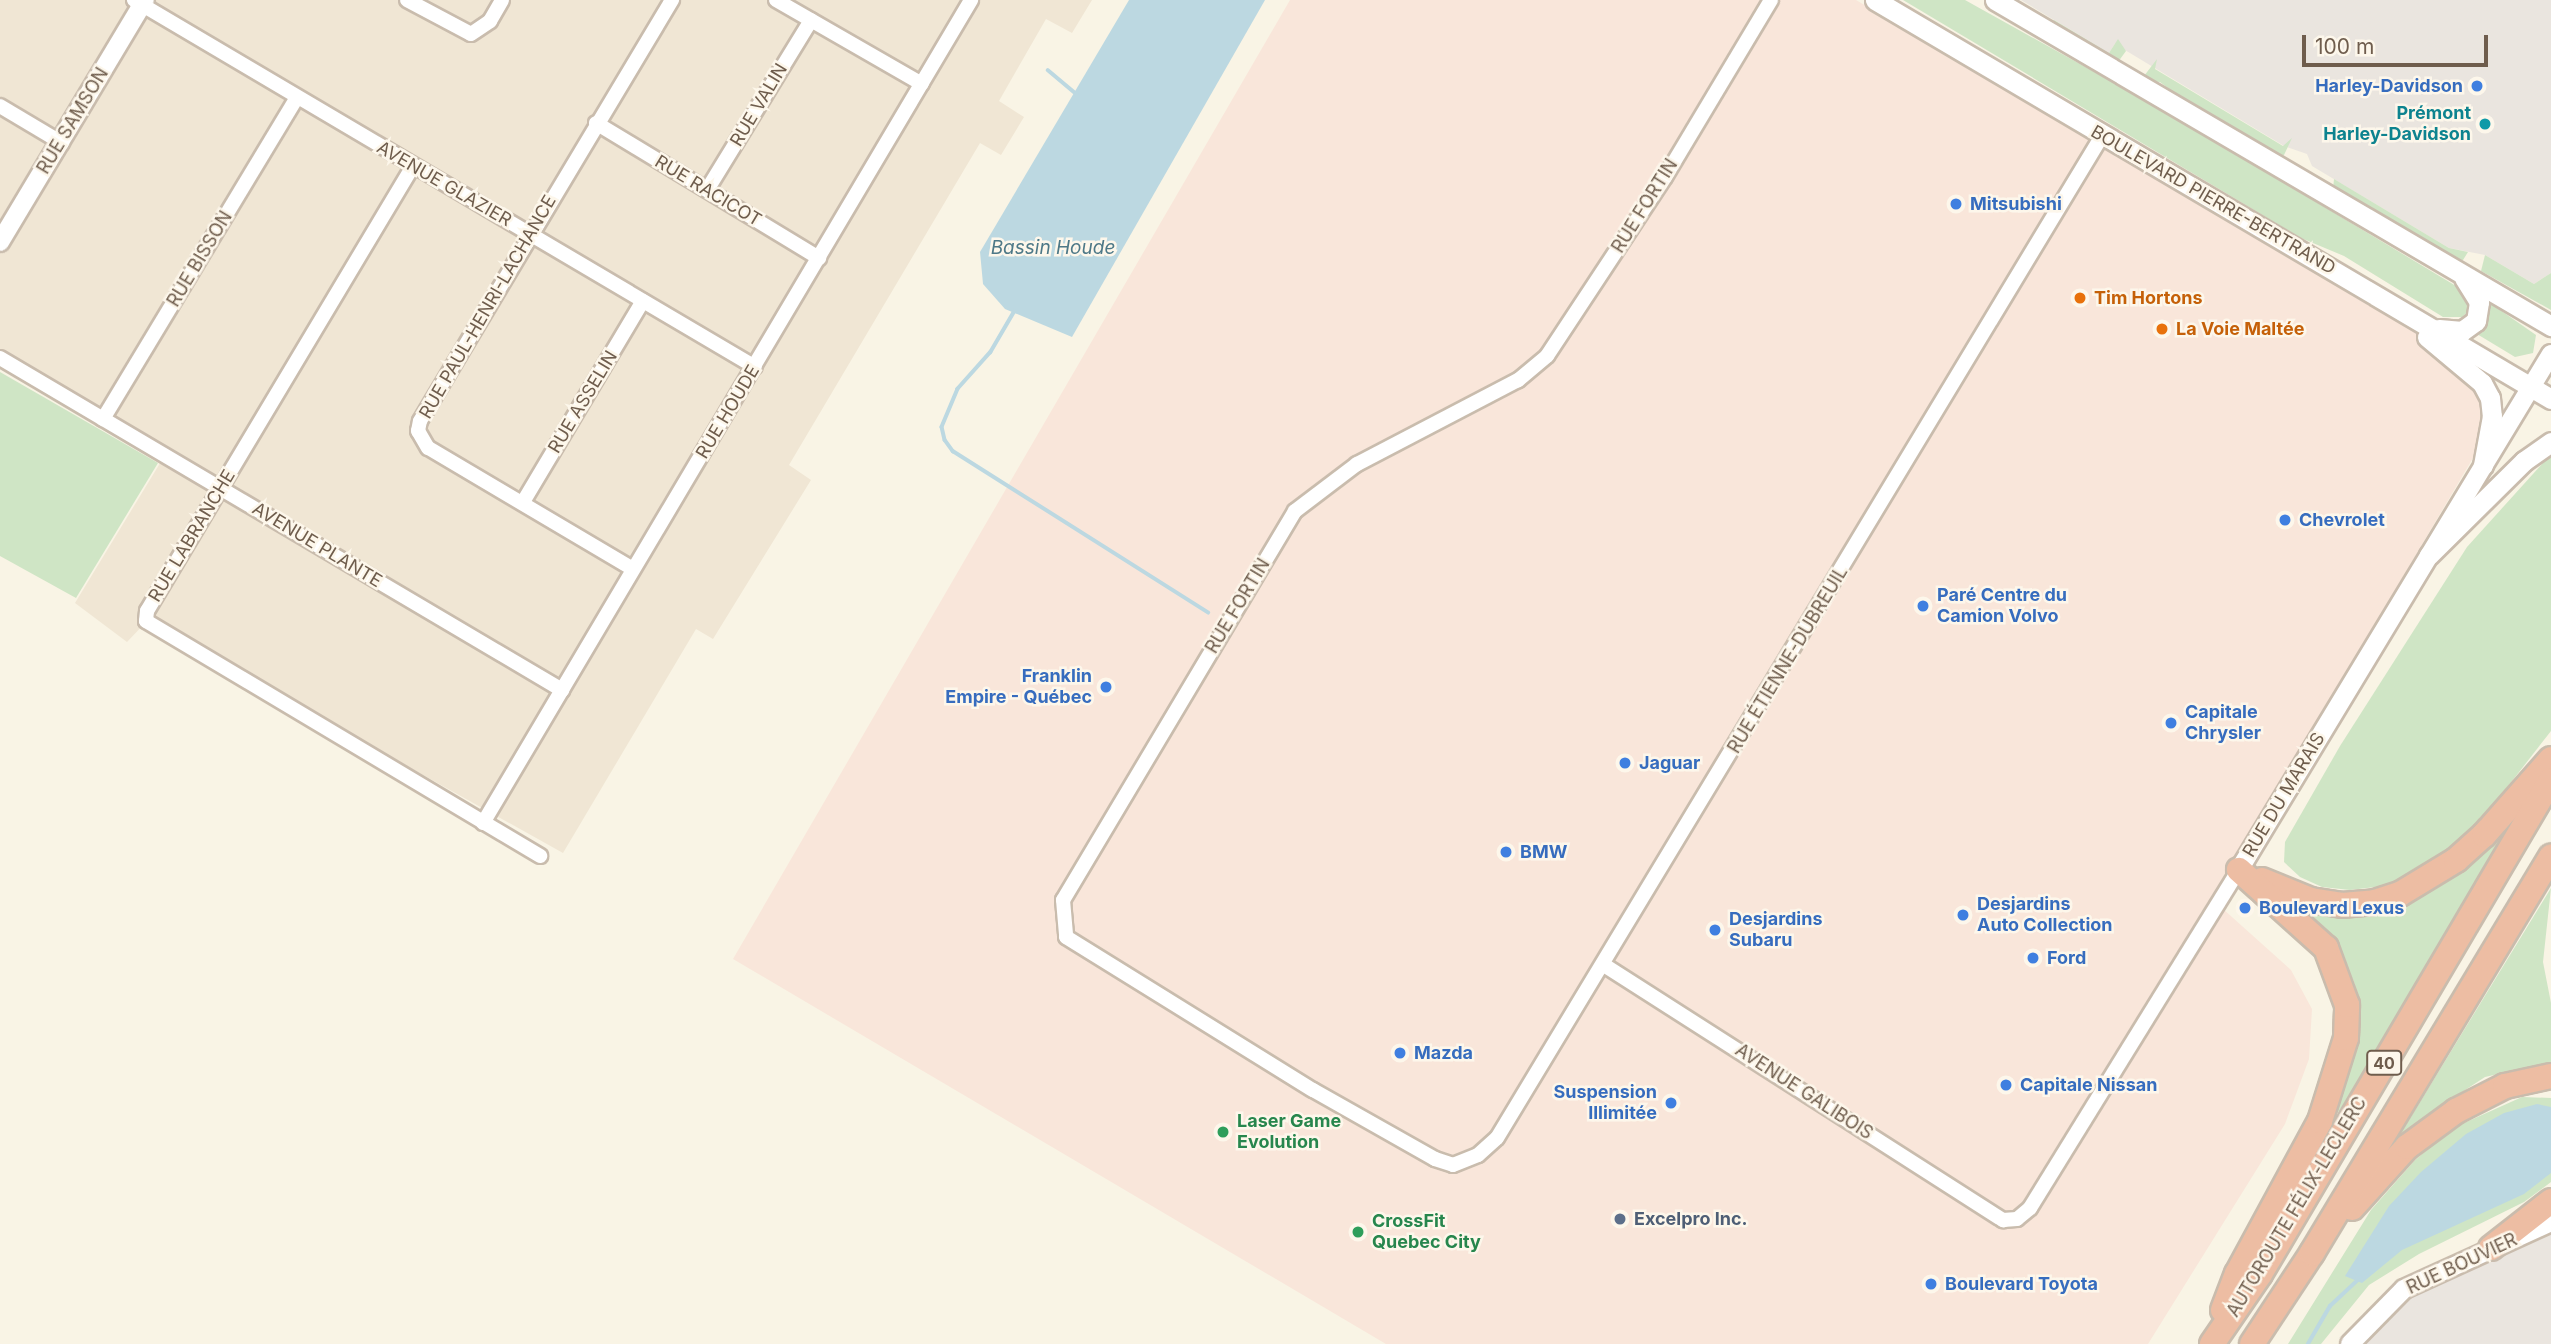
<!DOCTYPE html>
<html>
<head>
<meta charset="utf-8">
<style>
  body { margin:0 }
  #map { position:relative; width:2551px; height:1344px; overflow:hidden; background:#f9f4e5; font-family:Inter,sans-serif }
  div>[style] { position:absolute }
  [style*='--x'] { left:calc(var(--x)*1px); top:calc(var(--y)*1px); width:calc(var(--w)*1px); rotate:calc(var(--a)*1deg) }
  .residential>* { inset:0; background:#f0e6d4 }
  .commercial>* { inset:0; background:#f9e6da }
  .industrial>* { inset:0; background:#eae5df }
  .green>* { inset:0; background:#cfe5c5 }
  .water>* { inset:0; background:#bcd8e1 }
  .stream>* { height:3.5px; margin:-1.75px; padding:0 1.75px; transform-origin:1.75px; border-radius:1.75px; background:#bcd8e1 }
  .roads { filter:drop-shadow(2px 0 #c9bcad) drop-shadow(-2px 0 #c9bcad) drop-shadow(0 2px #c9bcad) drop-shadow(0 -2px #c9bcad) }
  .minor>* { height:14px; margin:-7px; padding:0 7px; transform-origin:7px; border-radius:7px; background:#fff }
  .tertiary>* { height:18px; margin:-9px; padding:0 9px; transform-origin:9px; border-radius:9px; background:#fff }
  .secondary>* { height:19px; margin:-9.5px; padding:0 9.5px; transform-origin:9.5px; border-radius:9.5px; background:#fff }
  .motorway>* { height:24px; margin:-12px; padding:0 12px; transform-origin:12px; border-radius:12px; background:#edbda3 }
  .dots>* { width:19px; height:19px; translate:-50% -50%; box-sizing:border-box; border:4px solid #fdf7eb; border-radius:50% }
  span { translate:-50% -50%; white-space:nowrap; text-align:center; line-height:1.15; -webkit-text-stroke:5px #fdf7eb; paint-order:stroke }
  .shield-label span { padding:2px 5px; background:#fdf7eb; border:2px solid; border-radius:5px; -webkit-text-stroke-width:0 }
  .shield-label { font-size:16px; color:#6f5d4d; font-weight:700 }
  .shop-label { font-size:18px; color:#366cbe; font-weight:700 }
  .right { translate:-100% -50%; text-align:right }
  .left { translate:0 -50%; text-align:left }
  .street-label { font-size:18px; color:#6f5d4d }
  .culture-label { font-size:18px; color:#0d838f; font-weight:700 }
  .food-label { font-size:18px; color:#c56008; font-weight:700 }
  .leisure-label { font-size:18px; color:#27864d; font-weight:700 }
  .service-label { font-size:18px; color:#4e5e75; font-weight:700 }
  .water-label { font-size:19px; color:#4d7887; font-style:italic }
  .scale { position:absolute; left:2302px; top:35px; width:186px; height:32px; box-sizing:border-box; border:4px solid #6f5d4d; border-top:0; padding-left:9px; font-size:21px; line-height:24px; white-space:nowrap; color:#6f5d4d; -webkit-text-stroke:5px #fdf7eb; paint-order:stroke }
</style>
</head>
<body>
<div id="map">
  <div class="residential">
    <i style="clip-path:polygon(0 0,1092px 0,1072px 33px,1046px 19px,999px 101px,1024px 117px,1001px 155px,980px 143px,789px 465px,811px 480px,713px 639px,696px 629px,563px 853px,147px 621px,127px 642px,75px 603px,165px 455px,0 358px)"></i>
  </div>
  <div class="commercial">
    <i style="clip-path:polygon(1290px 0,1856px 0,2470px 364px,2490px 429px,2213px 900px,2291px 970px,2312px 1009px,2309px 1059px,2285px 1124px,2148px 1344px,1386px 1344px,733px 959px)"></i>
  </div>
  <div class="industrial">
    <i style="clip-path:polygon(2021px 0,2551px 0,2551px 273px,2534px 284px,2485px 255px,2449px 248px,2312px 166px,2307px 154px,2284px 146px,2115px 44px,2109px 53px)"></i>
    <i style="clip-path:polygon(2551px 1222px,2551px 1344px,2350px 1344px,2383px 1306px)"></i>
  </div>
  <div class="green">
    <i style="clip-path:polygon(1903px 0,1965px 0,2168px 113px,2461px 289px,2471px 301px,2470px 310px,2462px 317px,2443px 317px,2344px 256px,2301px 238px)"></i>
    <i style="clip-path:polygon(2054px 20px,2109px 53px,2118px 39px,2126px 51px,2118px 62px,2051px 24px)"></i>
    <i style="clip-path:polygon(2157px 59px,2155px 69px,2283px 146px,2292px 138px,2284px 155px,2278px 158px,2198px 111px,2160px 82px,2146px 81px,2144px 76px)"></i>
    <i style="clip-path:polygon(2334px 179px,2449px 248px,2468px 252px,2463px 260px,2455px 263px,2333px 189px)"></i>
    <i style="clip-path:polygon(2485px 255px,2534px 284px,2551px 273px,2551px 310px,2481px 271px)"></i>
    <i style="clip-path:polygon(2490px 303px,2536px 335px,2533px 353px,2515px 357px,2472px 331px,2488px 315px)"></i>
    <i style="clip-path:polygon(0 372px,158px 463px,76px 598px,0 556px)"></i>
    <i style="clip-path:polygon(2551px 454px,2551px 731px,2477px 826px,2436px 863px,2392px 885px,2350px 890px,2322px 887px,2300px 877px,2284px 862px,2285px 842px,2340px 746px,2467px 547px)"></i>
    <i style="clip-path:polygon(2510px 816px,2515px 821px,2339px 1112px,2334px 1109px,2357px 1000px,2354px 982px,2334px 940px,2296px 910px,2300px 905px,2372px 911px)"></i>
    <i style="clip-path:polygon(2551px 888px,2543px 962px,2551px 1003px,2551px 1062px,2485px 1077px,2433px 1111px,2390px 1151px)"></i>
    <i style="clip-path:polygon(2522px 1097px,2551px 1098px,2551px 1182px,2524px 1202px,2419px 1254px,2369px 1285px,2321px 1344px,2288px 1344px,2371px 1210px,2415px 1160px,2453px 1128px)"></i>
  </div>
  <div class="water">
    <i style="clip-path:polygon(1129px 0,1265px 0,1072px 337px,1005px 309px,983px 284px,980px 252px)"></i>
    <i style="clip-path:polygon(2537px 1104px,2551px 1107px,2551px 1173px,2524px 1194px,2402px 1250px,2362px 1283px,2345px 1276px,2389px 1206px,2421px 1172px,2466px 1134px,2504px 1113px)"></i>
  </div>
  <div class="stream">
    <i style="--x:1048;--y:70;--w:38;--a:40"></i>
    <i style="--x:1015;--y:311;--w:48;--a:120.3"></i>
    <i style="--x:991;--y:352;--w:50;--a:131.7"></i>
    <i style="--x:958;--y:389;--w:41;--a:112.8"></i>
    <i style="--x:942;--y:427;--w:13;--a:77"></i>
    <i style="--x:945;--y:440;--w:14;--a:54"></i>
    <i style="--x:953;--y:451;--w:302;--a:32.3"></i>
    <i style="--x:2308;--y:1344;--w:44;--a:-59.9"></i>
    <i style="--x:2330;--y:1306;--w:41;--a:-43"></i>
  </div>
  <div class="roads">
    <div class="minor">
      <i style="--x:134;--y:0;--w:721;--a:30.58"></i>
      <i style="--x:407;--y:0;--w:72;--a:28"></i>
      <i style="--x:471;--y:34;--w:23;--a:-34"></i>
      <i style="--x:490;--y:21;--w:24;--a:-60"></i>
      <i style="--x:776;--y:0;--w:168;--a:29.9"></i>
      <i style="--x:1771;--y:0;--w:206;--a:120.9"></i>
      <i style="--x:1665;--y:177;--w:214;--a:123.4"></i>
      <i style="--x:1547;--y:356;--w:38;--a:140"></i>
      <i style="--x:1518;--y:380;--w:182;--a:152.4"></i>
      <i style="--x:1357;--y:464;--w:78;--a:142.8"></i>
      <i style="--x:1295;--y:511;--w:453;--a:120.8"></i>
      <i style="--x:1063;--y:900;--w:37;--a:85"></i>
      <i style="--x:1066;--y:937;--w:291;--a:31.8"></i>
      <i style="--x:1313;--y:1090;--w:140;--a:29.5"></i>
      <i style="--x:1435;--y:1159;--w:19;--a:18"></i>
      <i style="--x:1453;--y:1165;--w:27;--a:-22"></i>
      <i style="--x:1478;--y:1155;--w:25;--a:-42"></i>
      <i style="--x:1497;--y:1138;--w:1170;--a:-58.88"></i>
      <i style="--x:0;--y:106;--w:72;--a:30.8"></i>
      <i style="--x:596;--y:123;--w:261;--a:31.2"></i>
      <i style="--x:413;--y:166;--w:518;--a:120.87"></i>
      <i style="--x:147;--y:611;--w:10;--a:96"></i>
      <i style="--x:146;--y:621;--w:459;--a:30.8"></i>
      <i style="--x:707;--y:190;--w:199;--a:-58.5"></i>
      <i style="--x:0;--y:358;--w:653;--a:30.57"></i>
      <i style="--x:103;--y:419;--w:375;--a:-58.9"></i>
      <i style="--x:523;--y:502;--w:234;--a:-59.2"></i>
      <i style="--x:633;--y:569;--w:238;--a:-149.4"></i>
      <i style="--x:428;--y:448;--w:20;--a:-120"></i>
      <i style="--x:418;--y:431;--w:10;--a:-79"></i>
      <i style="--x:420;--y:421;--w:491;--a:-59.1"></i>
      <i style="--x:483;--y:823;--w:957;--a:-59.33"></i>
      <i style="--x:1604;--y:965;--w:474;--a:32.6"></i>
      <i style="--x:2003;--y:1220;--w:14;--a:-4"></i>
      <i style="--x:2017;--y:1219;--w:17;--a:-40"></i>
      <i style="--x:2030;--y:1208;--w:397;--a:-58.3"></i>
    </div>
    <div class="tertiary">
      <i style="--x:0;--y:242;--w:282;--a:-59.1"></i>
      <i style="--x:2239;--y:870;--w:603;--a:-58.84"></i>
      <i style="--x:2350;--y:1344;--w:77;--a:-45.5"></i>
      <i style="--x:2404;--y:1289;--w:162;--a:-24.5"></i>
    </div>
    <div class="secondary">
      <i style="--x:1875;--y:0;--w:785;--a:30.55"></i>
      <i style="--x:1995;--y:0;--w:645;--a:30.38"></i>
      <i style="--x:2439;--y:329;--w:23;--a:5"></i>
      <i style="--x:2462;--y:331;--w:17;--a:-36"></i>
      <i style="--x:2476;--y:321;--w:19;--a:-81"></i>
      <i style="--x:2479;--y:302;--w:28;--a:-122"></i>
      <i style="--x:2427;--y:337;--w:72;--a:39.9"></i>
      <i style="--x:2482;--y:383;--w:17;--a:62"></i>
      <i style="--x:2490;--y:398;--w:18;--a:84"></i>
      <i style="--x:2492;--y:416;--w:50;--a:100.4"></i>
      <i style="--x:2429;--y:555;--w:134;--a:-44.7"></i>
      <i style="--x:2524;--y:461;--w:33;--a:-35"></i>
    </div>
    <div class="motorway">
      <i style="--x:2262;--y:880;--w:53;--a:22.2"></i>
      <i style="--x:2311;--y:900;--w:31;--a:9"></i>
      <i style="--x:2342;--y:905;--w:33;--a:-5"></i>
      <i style="--x:2375;--y:902;--w:26;--a:-18"></i>
      <i style="--x:2400;--y:894;--w:66;--a:-31.3"></i>
      <i style="--x:2456;--y:860;--w:38;--a:-42"></i>
      <i style="--x:2484;--y:835;--w:101;--a:-48.6"></i>
      <i style="--x:2352;--y:1208;--w:82;--a:-48"></i>
      <i style="--x:2407;--y:1147;--w:61;--a:-36.3"></i>
      <i style="--x:2456;--y:1111;--w:55;--a:-27"></i>
      <i style="--x:2505;--y:1086;--w:47;--a:-12.3"></i>
      <i style="--x:2491;--y:1248;--w:76;--a:-38.1"></i>
      <i style="--x:2223;--y:1310;--w:39;--a:-69"></i>
      <i style="--x:2237;--y:1274;--w:174;--a:-61.5"></i>
      <i style="--x:2320;--y:1121;--w:87;--a:-72.6"></i>
      <i style="--x:2346;--y:1038;--w:33;--a:-88"></i>
      <i style="--x:2347;--y:1005;--w:61;--a:-110.2"></i>
      <i style="--x:2326;--y:948;--w:117;--a:-138.1"></i>
      <i style="--x:2212;--y:1344;--w:85;--a:-55.6"></i>
      <i style="--x:2260;--y:1274;--w:573;--a:-59.5"></i>
      <i style="--x:2252;--y:1344;--w:109;--a:-56.6"></i>
      <i style="--x:2312;--y:1253;--w:463;--a:-58.9"></i>
    </div>
  </div>
  <div class="dots">
    <i style="left:2477px;top:86px;background:#3f7fe0"></i>
    <i style="left:2485px;top:124px;background:#0f9aa8"></i>
    <i style="left:1956px;top:204px;background:#3f7fe0"></i>
    <i style="left:2080px;top:298px;background:#e8710a"></i>
    <i style="left:2162px;top:329px;background:#e8710a"></i>
    <i style="left:2285px;top:520px;background:#3f7fe0"></i>
    <i style="left:1923px;top:606px;background:#3f7fe0"></i>
    <i style="left:1106px;top:687px;background:#3f7fe0"></i>
    <i style="left:2171px;top:723px;background:#3f7fe0"></i>
    <i style="left:1625px;top:763px;background:#3f7fe0"></i>
    <i style="left:1506px;top:852px;background:#3f7fe0"></i>
    <i style="left:2245px;top:908px;background:#3f7fe0"></i>
    <i style="left:1963px;top:915px;background:#3f7fe0"></i>
    <i style="left:1715px;top:930px;background:#3f7fe0"></i>
    <i style="left:2033px;top:958px;background:#3f7fe0"></i>
    <i style="left:1400px;top:1053px;background:#3f7fe0"></i>
    <i style="left:2006px;top:1085px;background:#3f7fe0"></i>
    <i style="left:1671px;top:1103px;background:#3f7fe0"></i>
    <i style="left:1223px;top:1132px;background:#2e9e5b"></i>
    <i style="left:1620px;top:1219px;background:#5c6f8a"></i>
    <i style="left:1358px;top:1232px;background:#2e9e5b"></i>
    <i style="left:1931px;top:1284px;background:#3f7fe0"></i>
  </div>
  <div class="shield-label">
    <span style="left:2384px;top:1063px">40</span>
  </div>
  <div class="shop-label">
    <span class="right" style="left:2463px;top:86px">Harley-Davidson</span>
    <span class="left" style="left:1970px;top:204px">Mitsubishi</span>
    <span class="left" style="left:2299px;top:520px">Chevrolet</span>
    <span class="left" style="left:1937px;top:606px">Paré Centre du<br>Camion Volvo</span>
    <span class="right" style="left:1092px;top:687px">Franklin<br>Empire - Québec</span>
    <span class="left" style="left:2185px;top:723px">Capitale<br>Chrysler</span>
    <span class="left" style="left:1639px;top:763px">Jaguar</span>
    <span class="left" style="left:1520px;top:852px">BMW</span>
    <span class="left" style="left:1977px;top:915px">Desjardins<br>Auto Collection</span>
    <span class="left" style="left:2259px;top:908px">Boulevard Lexus</span>
    <span class="left" style="left:1729px;top:930px">Desjardins<br>Subaru</span>
    <span class="left" style="left:2047px;top:958px">Ford</span>
    <span class="left" style="left:1414px;top:1053px">Mazda</span>
    <span class="left" style="left:2020px;top:1085px">Capitale Nissan</span>
    <span class="right" style="left:1657px;top:1103px">Suspension<br>Illimitée</span>
    <span class="left" style="left:1945px;top:1284px">Boulevard Toyota</span>
  </div>
  <div class="street-label">
    <span style="left:759px;top:105px;rotate:-59deg">RUE VALIN</span>
    <span style="left:73px;top:121px;rotate:-59deg">RUE SAMSON</span>
    <span style="left:444px;top:184px;rotate:30deg">AVENUE GLAZIER</span>
    <span style="left:708px;top:191px;rotate:31deg">RUE RACICOT</span>
    <span style="left:2213px;top:200px;rotate:30deg">BOULEVARD PIERRE-BERTRAND</span>
    <span style="left:1645px;top:206px;rotate:-58deg">RUE FORTIN</span>
    <span style="left:200px;top:259px;rotate:-59deg">RUE BISSON</span>
    <span style="left:488px;top:307px;rotate:-60deg">RUE PAUL-HENRI-LACHANCE</span>
    <span style="left:583px;top:402px;rotate:-59deg">RUE ASSELIN</span>
    <span style="left:728px;top:412px;rotate:-59deg">RUE HOUDE</span>
    <span style="left:192px;top:536px;rotate:-59deg">RUE LABRANCHE</span>
    <span style="left:317px;top:545px;rotate:31deg">AVENUE PLANTE</span>
    <span style="left:1238px;top:606px;rotate:-59deg">RUE FORTIN</span>
    <span style="left:1788px;top:660px;rotate:-59deg">RUE ÉTIENNE-DUBREUIL</span>
    <span style="left:2284px;top:795px;rotate:-59deg">RUE DU MARAIS</span>
    <span style="left:1804px;top:1092px;rotate:33deg">AVENUE GALIBOIS</span>
    <span style="left:2297px;top:1207px;rotate:-59deg">AUTOROUTE FÉLIX-LECLERC</span>
    <span style="left:2462px;top:1264px;rotate:-25deg">RUE BOUVIER</span>
  </div>
  <div class="culture-label">
    <span class="right" style="left:2471px;top:124px">Prémont<br>Harley-Davidson</span>
  </div>
  <div class="food-label">
    <span class="left" style="left:2094px;top:298px">Tim Hortons</span>
    <span class="left" style="left:2176px;top:329px">La Voie Maltée</span>
  </div>
  <div class="leisure-label">
    <span class="left" style="left:1237px;top:1132px">Laser Game<br>Evolution</span>
    <span class="left" style="left:1372px;top:1232px">CrossFit<br>Quebec City</span>
  </div>
  <div class="service-label">
    <span class="left" style="left:1634px;top:1219px">Excelpro Inc.</span>
  </div>
  <div class="water-label">
    <span style="left:1053px;top:248px">Bassin Houde</span>
  </div>
  <div class="scale">100 m</div>
</div>
</body>
</html>
